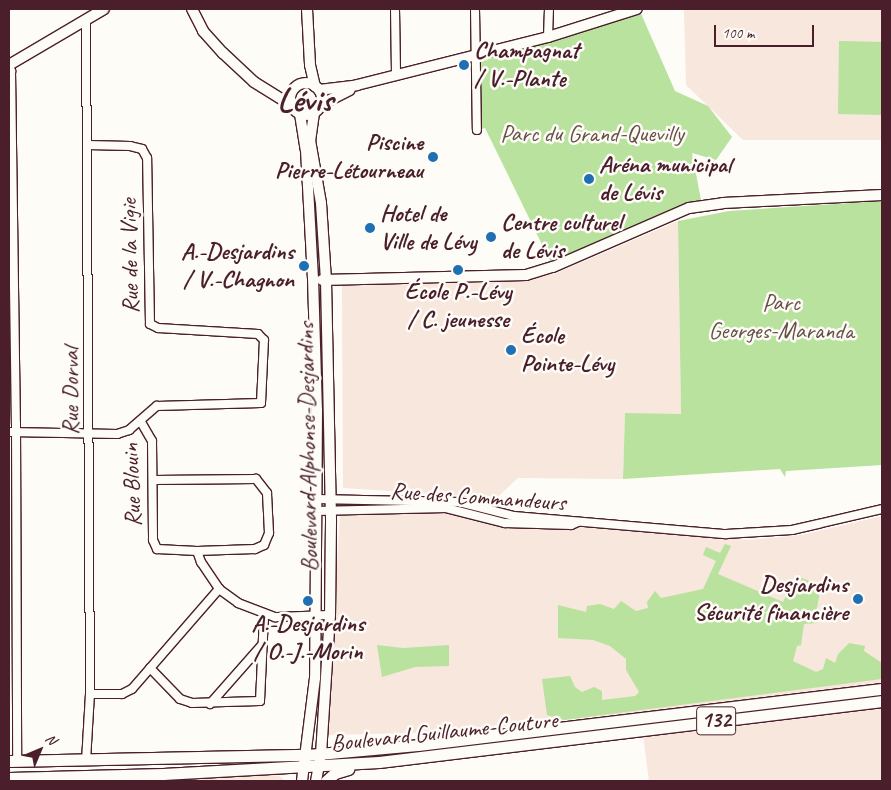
<!DOCTYPE html>
<html>
<head>
<meta charset="utf-8">
<style>
  body { margin:0 }
  #map { position:relative; width:891px; height:790px; overflow:hidden; background:#fdfcf7; font-family:Caveat,sans-serif }
  div>[style] { position:absolute }
  [style*='--x'] { left:calc(var(--x)*1px); top:calc(var(--y)*1px); width:calc(var(--w)*1px); rotate:calc(var(--a)*1deg) }
  .built>* { inset:0; background:#f7e7dc }
  .green>* { inset:0; background:#b9e29e }
  .roads { filter:drop-shadow(1px 0 #4a1f2b) drop-shadow(-1px 0 #4a1f2b) drop-shadow(0 1px #4a1f2b) drop-shadow(0 -1px #4a1f2b) }
  .street>* { height:8px; margin:-4px; padding:0 4px; transform-origin:4px; border-radius:4px; background:#fdfcf7 }
  .secondary>* { height:10px; margin:-5px; padding:0 5px; transform-origin:5px; border-radius:5px; background:#fdfcf7 }
  .secondary>.ring { margin:-5px; padding:0; box-sizing:content-box; background:none; border:10px solid #fdfcf7; border-radius:50% }
  .primary>* { height:11px; margin:-5.5px; padding:0 5.5px; transform-origin:5.5px; border-radius:5.5px; background:#fdfcf7 }
  .dots>* { width:14px; height:14px; translate:-50% -50%; box-sizing:border-box; border:2px solid #fdfcf7; border-radius:50% }
  span { translate:-50% -50%; white-space:nowrap; text-align:center; line-height:1.15; -webkit-text-stroke:5px #fdfcf7; paint-order:stroke }
  .shield-label span { padding:1px 4px; background:#fdfcf7; border:1px solid; border-radius:4px; -webkit-text-stroke-width:0 }
  .shield-label { font-size:22px; color:#4a1f2b; font-weight:700 }
  .poi-label { font-size:24px; color:#4a1f2b; font-weight:700 }
  .left { translate:0 -50%; text-align:left }
  .right { translate:-100% -50%; text-align:right }
  .park-label { font-size:24px; color:#665048 }
  .street-label { font-size:24px; color:#4a1f2b }
  .town-label { font-size:34px; color:#4a1f2b; font-weight:700 }
  .frame { position:absolute; inset:0; border:10px solid #4a1f2b; pointer-events:none }
  .north { position:absolute; left:15px; top:725px; width:50px; height:50px; -webkit-text-stroke:4px #fdfcf7; paint-order:stroke; rotate:45deg; font-size:14px; font-weight:700; line-height:20px; text-align:center; color:#4a1f2b }
  .north::after { content:''; display:block; margin:auto; width:18px; height:22px; background:#4a1f2b; clip-path:polygon(50% 0,100% 100%,50% 72%,0 100%) }
  .scale { position:absolute; left:714px; top:25px; width:100px; height:22px; box-sizing:border-box; border:2px solid #4a1f2b; border-top:0; padding-left:6px; font-size:15px; line-height:18px; white-space:nowrap; color:#4a1f2b; -webkit-text-stroke:4px #fdfcf7; paint-order:stroke }
</style>
</head>
<body>
<div id="map">
  <div class="built">
    <i style="clip-path:polygon(684px 9px,882px 9px,882px 140px,743px 140px,686px 85px)"></i>
    <i style="clip-path:polygon(678px 221px,681px 415px,625px 413px,623px 479px,518px 478px,492px 502px,454px 495px,343px 488px,342px 286px,524px 281px,554px 274px)"></i>
    <i style="clip-path:polygon(445px 510px,507px 528px,577px 527px,748px 540px,802px 535px,882px 516px,882px 781px,649px 781px,640px 712px,454px 732px,327px 735px,340px 514px)"></i>
    <i style="clip-path:polygon(264px 772px,281px 777px,285px 781px,9px 781px)"></i>
  </div>
  <div class="green">
    <i style="clip-path:polygon(639px 9px,675px 91px,708px 106px,732px 137px,716px 160px,692px 153px,702px 205px,553px 267px,485px 128px,477px 130px,475px 54px)"></i>
    <i style="clip-path:polygon(839px 41px,882px 42px,882px 115px,838px 114px)"></i>
    <i style="clip-path:polygon(882px 201px,882px 465px,786px 471px,785px 477px,780px 469px,623px 479px,625px 413px,681px 414px,678px 221px,729px 211px)"></i>
    <i style="clip-path:polygon(725px 544px,731px 546px,718px 574px,783px 602px,796px 576px,821px 585px,815px 620px,817px 623px,804px 624px,801px 645px,797px 646px,793px 661px,816px 672px,823px 669px,826px 658px,835px 663px,838px 654px,849px 643px,865px 646px,864px 651px,882px 663px,882px 679px,564px 720px,547px 715px,542px 679px,570px 676px,575px 687px,582px 692px,594px 687px,602px 691px,602px 700px,635px 696px,639px 692px,626px 670px,626px 659px,610px 646px,593px 640px,558px 638px,558px 605px,586px 612px,587px 606px,600px 604px,614px 609px,621px 601px,636px 611px,648px 608px,647px 602px,655px 591px,661px 598px,703px 589px,716px 561px,703px 555px,706px 547px,720px 553px)"></i>
    <i style="clip-path:polygon(377px 645px,403px 648px,449px 645px,449px 666px,415px 667px,382px 677px)"></i>
  </div>
  <div class="roads">
    <div class="street">
      <i style="--x:395;--y:9;--w:65;--a:89.1"></i>
      <i style="--x:475;--y:9;--w:121;--a:89.1"></i>
      <i style="--x:548;--y:37;--w:28;--a:-88"></i>
      <i style="--x:9;--y:68;--w:4;--a:56"></i>
      <i style="--x:11;--y:71;--w:353;--a:89.2"></i>
      <i style="--x:16;--y:424;--w:337;--a:89.8"></i>
      <i style="--x:141;--y:422;--w:22;--a:60"></i>
      <i style="--x:152;--y:441;--w:99;--a:89.4"></i>
      <i style="--x:153;--y:540;--w:10;--a:66"></i>
      <i style="--x:157;--y:549;--w:40;--a:2.9"></i>
      <i style="--x:197;--y:551;--w:58;--a:-2"></i>
      <i style="--x:255;--y:549;--w:10;--a:-24"></i>
      <i style="--x:264;--y:545;--w:13;--a:-67"></i>
      <i style="--x:269;--y:533;--w:40;--a:-92.9"></i>
      <i style="--x:267;--y:493;--w:18;--a:-128"></i>
      <i style="--x:256;--y:479;--w:102;--a:179.4"></i>
      <i style="--x:9;--y:432;--w:108;--a:1.1"></i>
      <i style="--x:117;--y:434;--w:13;--a:-18"></i>
      <i style="--x:129;--y:430;--w:37;--a:-41"></i>
      <i style="--x:157;--y:406;--w:104;--a:-1.7"></i>
      <i style="--x:261;--y:403;--w:63;--a:-87.3"></i>
      <i style="--x:264;--y:340;--w:8;--a:-135"></i>
      <i style="--x:258;--y:334;--w:100;--a:-176.6"></i>
      <i style="--x:158;--y:328;--w:9;--a:-153"></i>
      <i style="--x:150;--y:324;--w:166;--a:-91"></i>
      <i style="--x:147;--y:158;--w:10;--a:-119"></i>
      <i style="--x:142;--y:149;--w:12;--a:-166"></i>
      <i style="--x:130;--y:146;--w:42;--a:-178.6"></i>
      <i style="--x:316;--y:499;--w:143;--a:1.2"></i>
      <i style="--x:459;--y:502;--w:57;--a:14.3"></i>
      <i style="--x:514;--y:516;--w:213;--a:4.9"></i>
      <i style="--x:726;--y:534;--w:66;--a:-3.5"></i>
      <i style="--x:792;--y:530;--w:92;--a:-13.1"></i>
      <i style="--x:316;--y:511;--w:130;--a:-1.3"></i>
      <i style="--x:446;--y:508;--w:61;--a:14.3"></i>
      <i style="--x:505;--y:523;--w:66;--a:1.7"></i>
      <i style="--x:571;--y:525;--w:8;--a:-23"></i>
      <i style="--x:197;--y:551;--w:12;--a:70"></i>
      <i style="--x:201;--y:562;--w:32;--a:56"></i>
      <i style="--x:219;--y:589;--w:24;--a:36"></i>
      <i style="--x:238;--y:603;--w:40;--a:21"></i>
      <i style="--x:275;--y:617;--w:55;--a:-2.1"></i>
      <i style="--x:150;--y:668;--w:43;--a:45.9"></i>
      <i style="--x:180;--y:699;--w:13;--a:18"></i>
      <i style="--x:192;--y:703;--w:68;--a:-1.7"></i>
      <i style="--x:260;--y:701;--w:86;--a:-87.3"></i>
      <i style="--x:90;--y:694;--w:32;--a:0"></i>
      <i style="--x:122;--y:694;--w:11;--a:-27"></i>
      <i style="--x:132;--y:689;--w:133;--a:-49"></i>
      <i style="--x:210;--y:704;--w:79;--a:-48.6"></i>
      <i style="--x:86;--y:761;--w:67;--a:-86.6"></i>
      <i style="--x:90;--y:694;--w:674;--a:-90.34"></i>
    </div>
    <div class="secondary">
      <i style="--x:192;--y:9;--w:25;--a:63"></i>
      <i style="--x:203;--y:31;--w:30;--a:48"></i>
      <i style="--x:223;--y:53;--w:42;--a:43.1"></i>
      <i style="--x:254;--y:82;--w:44;--a:31.9"></i>
      <i style="--x:307;--y:9;--w:56;--a:86.9"></i>
      <i style="--x:310;--y:65;--w:22;--a:77"></i>
      <i style="--x:9;--y:65;--w:110;--a:-30.5"></i>
      <i class="ring" style="left:290px;top:83px;width:22px;height:22px"></i>
      <i style="--x:319;--y:90;--w:38;--a:-7"></i>
      <i style="--x:357;--y:85;--w:197;--a:-14.1"></i>
      <i style="--x:548;--y:37;--w:93;--a:-17.5"></i>
      <i style="--x:322;--y:104;--w:31;--a:-27"></i>
      <i style="--x:314;--y:113;--w:27;--a:98"></i>
      <i style="--x:310;--y:140;--w:64;--a:80.1"></i>
      <i style="--x:321;--y:203;--w:77;--a:86.3"></i>
      <i style="--x:326;--y:280;--w:242;--a:88.8"></i>
      <i style="--x:331;--y:522;--w:93;--a:90.6"></i>
      <i style="--x:330;--y:615;--w:138;--a:93.7"></i>
      <i style="--x:321;--y:753;--w:28;--a:100"></i>
      <i style="--x:300;--y:114;--w:36;--a:81"></i>
      <i style="--x:306;--y:150;--w:128;--a:86.9"></i>
      <i style="--x:313;--y:278;--w:132;--a:88.3"></i>
      <i style="--x:317;--y:410;--w:268;--a:90.4"></i>
      <i style="--x:315;--y:678;--w:104;--a:97.2"></i>
      <i style="--x:322;--y:280;--w:204;--a:-1.4"></i>
      <i style="--x:526;--y:275;--w:28;--a:-17"></i>
      <i style="--x:553;--y:267;--w:148;--a:-23.5"></i>
      <i style="--x:689;--y:208;--w:34;--a:-8"></i>
      <i style="--x:723;--y:203;--w:159;--a:-2.9"></i>
    </div>
    <div class="primary">
      <i style="--x:9;--y:761;--w:298;--a:-1.2"></i>
      <i style="--x:307;--y:755;--w:111;--a:-5.1"></i>
      <i style="--x:418;--y:745;--w:467;--a:-6.9"></i>
      <i style="--x:9;--y:778;--w:154;--a:-1.5"></i>
      <i style="--x:163;--y:774;--w:216;--a:-3.2"></i>
      <i style="--x:379;--y:762;--w:507;--a:-6.91"></i>
      <i style="--x:326;--y:781;--w:12;--a:-42"></i>
      <i style="--x:335;--y:773;--w:14;--a:-17"></i>
    </div>
  </div>
  <div class="dots">
    <i style="left:464px;top:65px;background:#1f6fb2"></i>
    <i style="left:433px;top:157px;background:#1f6fb2"></i>
    <i style="left:589px;top:179px;background:#1f6fb2"></i>
    <i style="left:370px;top:228px;background:#1f6fb2"></i>
    <i style="left:491px;top:237px;background:#1f6fb2"></i>
    <i style="left:304px;top:266px;background:#1f6fb2"></i>
    <i style="left:458px;top:270px;background:#1f6fb2"></i>
    <i style="left:511px;top:350px;background:#1f6fb2"></i>
    <i style="left:858px;top:599px;background:#1f6fb2"></i>
    <i style="left:308px;top:601px;background:#1f6fb2"></i>
  </div>
  <div class="shield-label">
    <span style="left:716px;top:721px">132</span>
  </div>
  <div class="poi-label">
    <span class="left" style="left:474px;top:65px">Champagnat<br>/ V.-Plante</span>
    <span class="right" style="left:423px;top:157px">Piscine<br>Pierre-Létourneau</span>
    <span class="left" style="left:599px;top:179px">Aréna municipal<br>de Lévis</span>
    <span class="left" style="left:380px;top:228px">Hotel de<br>Ville de Lévy</span>
    <span class="left" style="left:501px;top:237px">Centre culturel<br>de Lévis</span>
    <span class="right" style="left:294px;top:266px">A.-Desjardins<br>/ V.-Chagnon</span>
    <span style="left:458px;top:306px">École P.-Lévy<br>/ C. jeunesse</span>
    <span class="left" style="left:521px;top:350px">École<br>Pointe-Lévy</span>
    <span class="right" style="left:848px;top:599px">Desjardins<br>Sécurité financière</span>
    <span style="left:308px;top:638px">A.-Desjardins<br>/ O.-J.-Morin</span>
  </div>
  <div class="park-label">
    <span style="left:592px;top:134px">Parc du Grand-Quevilly</span>
    <span style="left:781px;top:317px">Parc<br>Georges-Maranda</span>
  </div>
  <div class="street-label">
    <span style="left:130px;top:256px;rotate:-91deg">Rue de la Vigie</span>
    <span style="left:71px;top:391px;rotate:-90deg">Rue Dorval</span>
    <span style="left:308px;top:447px;rotate:-91deg">Boulevard Alphonse-Desjardins</span>
    <span style="left:132px;top:485px;rotate:-92deg">Rue Blouin</span>
    <span style="left:478px;top:497px;rotate:4deg">Rue des Commandeurs</span>
    <span style="left:444px;top:732px;rotate:-6deg">Boulevard Guillaume-Couture</span>
  </div>
  <div class="town-label">
    <span style="left:305px;top:100px">Lévis</span>
  </div>
  <div class="frame"></div>
  <div class="north">N</div>
  <div class="scale">100 m</div>
</div>
</body>
</html>
